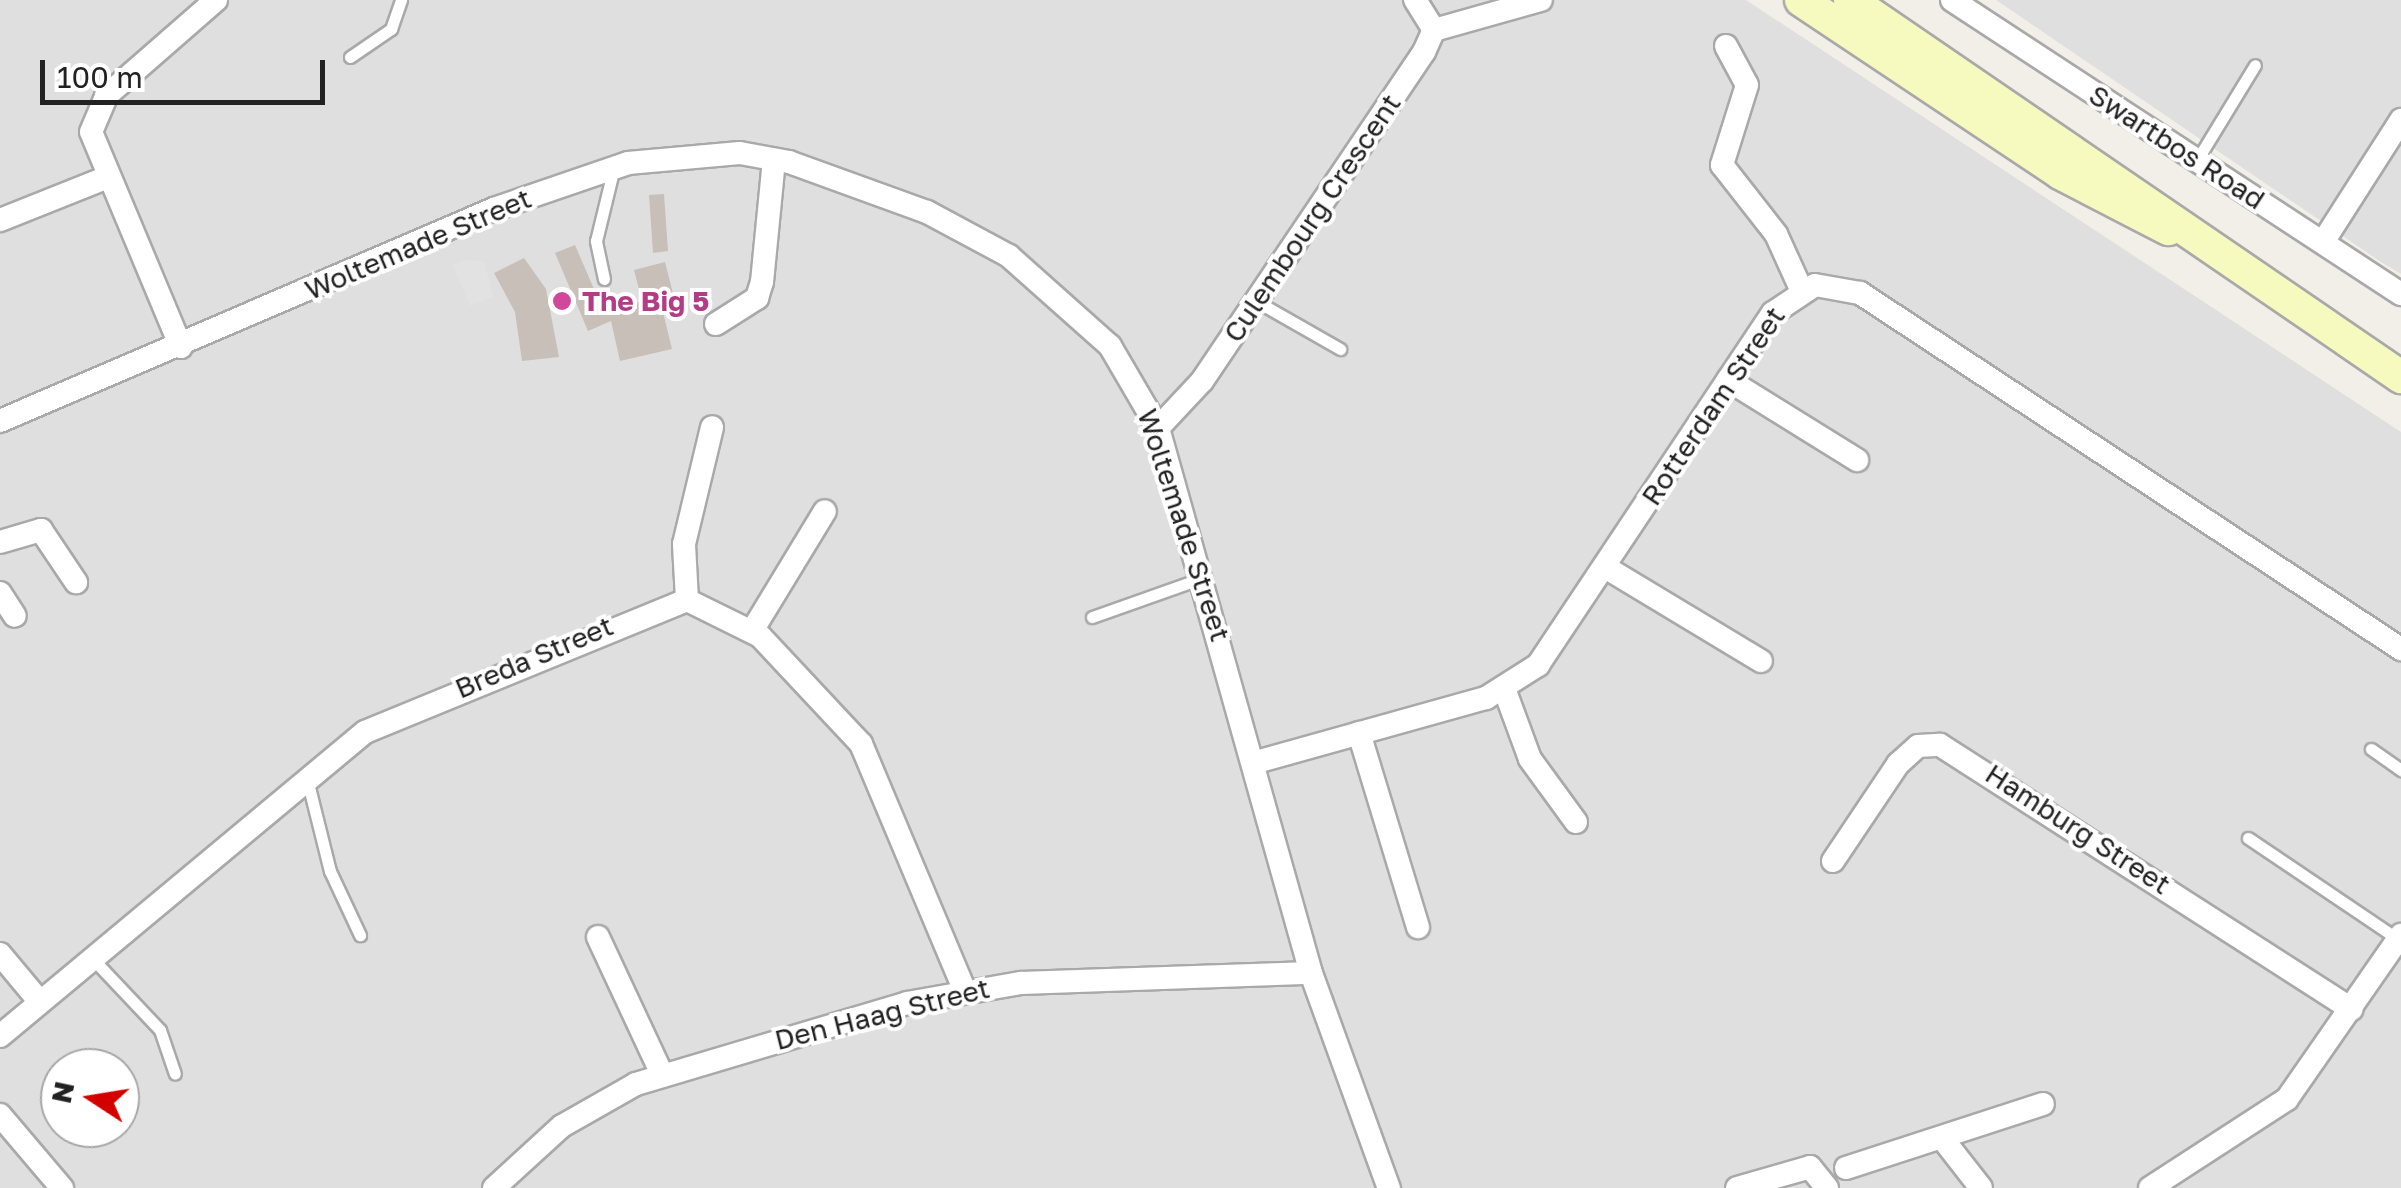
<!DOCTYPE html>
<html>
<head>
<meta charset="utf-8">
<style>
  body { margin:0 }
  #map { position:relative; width:2401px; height:1188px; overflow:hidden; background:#f2efe9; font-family:"Golos Text",sans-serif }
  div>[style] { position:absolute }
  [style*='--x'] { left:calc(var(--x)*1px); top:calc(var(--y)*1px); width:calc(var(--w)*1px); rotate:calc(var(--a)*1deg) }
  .residential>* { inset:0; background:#e0dfdf }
  .parking>* { inset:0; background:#e2e2e2 }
  .building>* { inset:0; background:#c7bfb8 }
  .roads { filter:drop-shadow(2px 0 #a9a9a9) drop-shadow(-2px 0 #a9a9a9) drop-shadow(0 2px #a9a9a9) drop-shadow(0 -2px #a9a9a9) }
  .service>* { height:11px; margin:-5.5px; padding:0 5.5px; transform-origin:5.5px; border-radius:5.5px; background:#fff }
  .minor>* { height:22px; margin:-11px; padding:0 11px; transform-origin:11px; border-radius:11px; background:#fff }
  .secondary>* { height:32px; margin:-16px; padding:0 16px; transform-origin:16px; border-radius:16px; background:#f7fabf }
  .dots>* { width:28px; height:28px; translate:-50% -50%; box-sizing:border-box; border:5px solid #fff; border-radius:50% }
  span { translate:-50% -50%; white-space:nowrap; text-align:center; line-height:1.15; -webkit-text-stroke:8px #fff; paint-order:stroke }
  .street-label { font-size:28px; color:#222 }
  .hotel-label { font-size:28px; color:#b23c85; font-weight:700 }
  .left { translate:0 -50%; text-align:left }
  .north { position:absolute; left:40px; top:1048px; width:100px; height:100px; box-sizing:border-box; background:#fff; border:2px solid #a7a7a7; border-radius:50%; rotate:282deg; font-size:28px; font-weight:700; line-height:40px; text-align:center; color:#222 }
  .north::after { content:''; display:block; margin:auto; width:35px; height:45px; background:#d40000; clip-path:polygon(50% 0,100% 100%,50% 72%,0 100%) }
  .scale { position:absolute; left:40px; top:60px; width:285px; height:45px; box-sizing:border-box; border:5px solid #222; border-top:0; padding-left:12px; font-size:30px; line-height:35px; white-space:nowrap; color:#222; -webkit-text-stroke:8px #fff; paint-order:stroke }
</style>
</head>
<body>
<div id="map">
  <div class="residential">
    <i style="clip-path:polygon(evenodd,0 0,1746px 0,2401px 432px,2401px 1188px,0 1188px,0 0,60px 1068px,120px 1068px,120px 1128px,60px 1128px,60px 1068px)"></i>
    <i style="clip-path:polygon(1996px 0,2401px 0,2401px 274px,2381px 262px)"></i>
  </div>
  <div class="parking">
    <i style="clip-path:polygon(464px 260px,484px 261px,493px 297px,470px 306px,453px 265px)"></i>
  </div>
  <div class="building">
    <i style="clip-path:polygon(664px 194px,668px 251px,653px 253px,649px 195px)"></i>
    <i style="clip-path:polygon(575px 245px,603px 310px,642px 301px,634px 270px,665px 262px,675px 301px,661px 304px,672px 349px,620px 361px,611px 321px,588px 331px,555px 253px)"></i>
    <i style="clip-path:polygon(524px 258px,546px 289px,559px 357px,522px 361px,515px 312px,494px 273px)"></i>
  </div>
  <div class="roads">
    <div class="service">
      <i style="--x:350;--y:57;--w:50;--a:-34.3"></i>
      <i style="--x:391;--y:29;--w:31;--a:-71"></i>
      <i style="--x:2197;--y:160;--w:111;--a:-58.6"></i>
      <i style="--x:604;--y:279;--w:39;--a:-102"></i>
      <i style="--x:596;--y:241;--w:76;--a:-76.3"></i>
      <i style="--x:1256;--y:301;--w:97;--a:29.7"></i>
      <i style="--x:1092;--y:617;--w:117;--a:-19.5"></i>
      <i style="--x:2371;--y:749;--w:37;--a:35"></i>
      <i style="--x:307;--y:779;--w:95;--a:76"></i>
      <i style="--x:330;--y:871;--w:71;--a:64.9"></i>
      <i style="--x:2248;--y:838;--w:181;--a:34"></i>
      <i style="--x:92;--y:958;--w:99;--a:46.6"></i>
      <i style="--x:160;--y:1030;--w:46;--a:71.2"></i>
    </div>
    <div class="minor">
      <i style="--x:1952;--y:0;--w:537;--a:33.22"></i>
      <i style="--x:1434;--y:30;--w:111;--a:-15.7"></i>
      <i style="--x:1726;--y:46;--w:44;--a:61.7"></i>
      <i style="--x:1747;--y:85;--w:84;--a:107.4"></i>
      <i style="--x:1722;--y:165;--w:88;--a:52"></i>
      <i style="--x:1776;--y:234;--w:60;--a:65.6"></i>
      <i style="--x:0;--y:220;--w:116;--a:-21.7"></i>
      <i style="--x:2323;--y:242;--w:145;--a:-57.4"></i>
      <i style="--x:716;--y:324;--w:49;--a:-32.4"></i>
      <i style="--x:757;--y:298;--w:17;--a:-73"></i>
      <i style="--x:762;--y:282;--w:123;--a:-84.4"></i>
      <i style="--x:181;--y:347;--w:233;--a:-112.7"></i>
      <i style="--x:91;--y:132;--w:39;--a:-67"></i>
      <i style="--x:106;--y:96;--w:146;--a:-41.1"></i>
      <i style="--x:1728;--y:380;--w:152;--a:31.8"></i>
      <i style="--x:0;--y:421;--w:538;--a:-23.23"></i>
      <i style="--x:494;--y:209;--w:142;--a:-18.9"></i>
      <i style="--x:628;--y:163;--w:112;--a:-5.1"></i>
      <i style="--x:740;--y:153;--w:50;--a:10.4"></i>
      <i style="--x:789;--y:162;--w:147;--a:19.9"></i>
      <i style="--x:927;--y:212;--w:93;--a:28.2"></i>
      <i style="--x:1009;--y:256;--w:135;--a:41.7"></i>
      <i style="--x:1110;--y:346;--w:95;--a:59.7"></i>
      <i style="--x:1158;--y:428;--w:566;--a:74.32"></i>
      <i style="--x:1311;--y:973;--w:229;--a:70.1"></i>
      <i style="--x:1158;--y:428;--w:64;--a:-46.9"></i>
      <i style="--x:1202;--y:381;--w:397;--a:-56"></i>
      <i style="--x:1424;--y:52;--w:24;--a:-66"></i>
      <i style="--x:1434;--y:30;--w:36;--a:-122"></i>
      <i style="--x:0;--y:542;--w:43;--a:-16.3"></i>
      <i style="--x:41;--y:530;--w:63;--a:56.1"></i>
      <i style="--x:1605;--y:567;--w:182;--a:31.1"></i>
      <i style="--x:0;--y:593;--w:27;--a:57"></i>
      <i style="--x:687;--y:600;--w:56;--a:-93.1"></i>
      <i style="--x:684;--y:544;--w:120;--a:-76.5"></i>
      <i style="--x:752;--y:631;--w:140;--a:-58.7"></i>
      <i style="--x:1505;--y:691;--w:72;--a:69.8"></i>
      <i style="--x:1530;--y:759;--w:78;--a:53.9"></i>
      <i style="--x:1359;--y:733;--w:203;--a:73.1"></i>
      <i style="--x:1253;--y:763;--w:242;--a:-15.6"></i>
      <i style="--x:1486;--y:698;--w:62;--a:-32.4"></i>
      <i style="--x:1538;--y:665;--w:423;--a:-56.3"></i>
      <i style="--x:1773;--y:313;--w:50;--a:-33.7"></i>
      <i style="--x:1815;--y:285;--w:46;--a:10.1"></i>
      <i style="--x:1860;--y:293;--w:648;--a:33.35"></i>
      <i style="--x:1833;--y:861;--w:117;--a:-56.2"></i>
      <i style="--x:1898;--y:764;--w:27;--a:-42"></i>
      <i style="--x:1918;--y:746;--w:22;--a:-3"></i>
      <i style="--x:1940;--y:745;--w:489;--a:32.7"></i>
      <i style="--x:598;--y:937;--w:151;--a:65"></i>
      <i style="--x:0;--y:954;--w:62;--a:50.2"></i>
      <i style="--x:0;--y:1036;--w:475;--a:-39.8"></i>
      <i style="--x:365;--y:732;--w:348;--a:-22.3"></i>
      <i style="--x:687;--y:600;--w:81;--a:26.3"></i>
      <i style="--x:760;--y:636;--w:148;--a:46.9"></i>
      <i style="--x:861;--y:744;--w:266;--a:67.2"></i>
      <i style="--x:0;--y:1115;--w:96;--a:49.7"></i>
      <i style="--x:1942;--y:1138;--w:63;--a:52"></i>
      <i style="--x:1846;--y:1168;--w:207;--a:-18"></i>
      <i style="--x:494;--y:1188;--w:92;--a:-42.4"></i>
      <i style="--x:562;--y:1126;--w:85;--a:-29.6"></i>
      <i style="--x:636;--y:1084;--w:283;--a:-16.6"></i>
      <i style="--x:907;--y:1003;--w:116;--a:-10"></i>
      <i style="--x:1021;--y:983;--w:290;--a:-2"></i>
      <i style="--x:1737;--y:1188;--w:76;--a:-16"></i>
      <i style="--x:1810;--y:1167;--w:27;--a:51"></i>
      <i style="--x:2150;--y:1188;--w:163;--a:-33"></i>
      <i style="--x:2287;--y:1099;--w:200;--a:-55.2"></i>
    </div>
    <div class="secondary">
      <i style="--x:1801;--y:0;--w:311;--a:33.7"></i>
      <i style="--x:2060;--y:173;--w:122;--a:27.4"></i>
      <i style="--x:1850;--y:0;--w:668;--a:34.38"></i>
    </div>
  </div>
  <div class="dots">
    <i style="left:562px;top:301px;background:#d1479c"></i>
  </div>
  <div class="street-label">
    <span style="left:2177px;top:147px;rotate:33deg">Swartbos Road</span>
    <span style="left:1312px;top:218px;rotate:-56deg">Culembourg Crescent</span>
    <span style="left:418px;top:244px;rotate:-23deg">Woltemade Street</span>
    <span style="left:1713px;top:406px;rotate:-56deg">Rotterdam Street</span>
    <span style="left:1184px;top:525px;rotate:72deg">Woltemade Street</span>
    <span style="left:534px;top:657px;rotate:-23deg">Breda Street</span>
    <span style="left:2078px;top:829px;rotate:33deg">Hamburg Street</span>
    <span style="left:882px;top:1014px;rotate:-14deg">Den Haag Street</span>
  </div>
  <div class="hotel-label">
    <span class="left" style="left:582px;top:301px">The Big 5</span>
  </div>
  <div class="north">N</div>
  <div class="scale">100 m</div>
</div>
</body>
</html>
